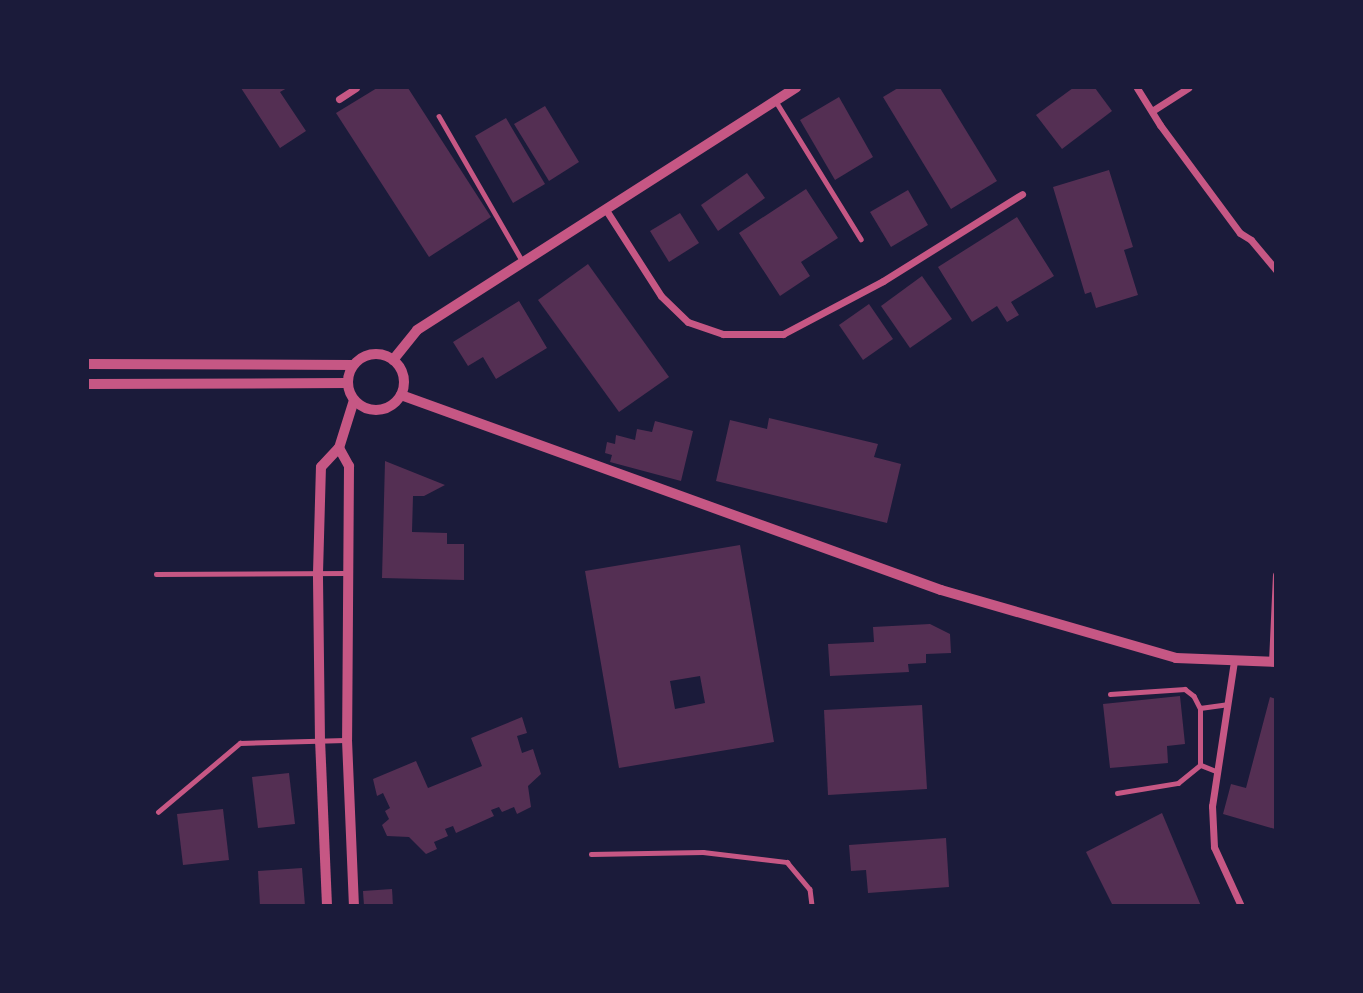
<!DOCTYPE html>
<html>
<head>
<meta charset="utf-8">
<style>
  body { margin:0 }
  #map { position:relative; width:1363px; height:993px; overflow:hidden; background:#1b1b3a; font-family:"Times New Roman",serif }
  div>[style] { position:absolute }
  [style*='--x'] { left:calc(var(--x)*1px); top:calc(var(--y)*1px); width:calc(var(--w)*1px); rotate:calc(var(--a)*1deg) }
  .building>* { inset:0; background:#542f53 }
  .service>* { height:4.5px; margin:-2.25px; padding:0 2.25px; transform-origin:2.25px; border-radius:2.25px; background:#c65784 }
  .minor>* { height:7px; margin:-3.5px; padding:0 3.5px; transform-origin:3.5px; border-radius:3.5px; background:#c65784 }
  .tertiary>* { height:10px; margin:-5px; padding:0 5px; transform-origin:5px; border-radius:5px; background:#c65784 }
  .tertiary>.ring { margin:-5px; padding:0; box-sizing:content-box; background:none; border:10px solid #c65784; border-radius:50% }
  span { translate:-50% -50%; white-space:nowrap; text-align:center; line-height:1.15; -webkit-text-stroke:7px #1b1b3a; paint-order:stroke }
  .frame { position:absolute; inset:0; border:89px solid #1b1b3a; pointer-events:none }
</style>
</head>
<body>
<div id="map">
  <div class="building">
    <i style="clip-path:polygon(241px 88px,287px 88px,280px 92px,306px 131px,280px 148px)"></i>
    <i style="clip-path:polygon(377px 88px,408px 88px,491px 217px,429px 257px,336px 113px)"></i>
    <i style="clip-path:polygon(898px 88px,940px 88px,997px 181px,951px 209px,883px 97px)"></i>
    <i style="clip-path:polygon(1073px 88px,1095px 88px,1112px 111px,1062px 149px,1036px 115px)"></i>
    <i style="clip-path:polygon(839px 97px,873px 157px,835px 180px,800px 120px)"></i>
    <i style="clip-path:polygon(545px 106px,579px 162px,549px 181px,514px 124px)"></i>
    <i style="clip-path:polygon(506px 118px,545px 184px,513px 203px,475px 136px)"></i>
    <i style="clip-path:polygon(1109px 170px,1133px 247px,1124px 250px,1138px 295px,1096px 308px,1091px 292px,1085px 294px,1053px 187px)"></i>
    <i style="clip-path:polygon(747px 173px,765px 198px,718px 231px,701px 205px)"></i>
    <i style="clip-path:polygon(806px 189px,838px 238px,801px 262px,810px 276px,780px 296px,739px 233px)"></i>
    <i style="clip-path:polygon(908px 190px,928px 225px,891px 247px,870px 212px)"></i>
    <i style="clip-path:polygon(680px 213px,699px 243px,669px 262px,650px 231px)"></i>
    <i style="clip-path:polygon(1017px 217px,1054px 276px,1011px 302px,1019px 315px,1007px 322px,997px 306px,972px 322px,938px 267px)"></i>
    <i style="clip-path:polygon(588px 264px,669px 377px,619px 412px,538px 300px)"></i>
    <i style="clip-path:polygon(922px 276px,952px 319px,910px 348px,881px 306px)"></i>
    <i style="clip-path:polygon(519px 301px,547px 348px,496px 379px,483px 357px,468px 366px,453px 342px)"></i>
    <i style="clip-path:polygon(869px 304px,893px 339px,863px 360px,839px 325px)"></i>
    <i style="clip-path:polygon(769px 418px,878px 444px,874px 457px,901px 464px,887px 523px,716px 481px,730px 420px,767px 429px)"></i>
    <i style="clip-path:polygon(655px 421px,693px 431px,681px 481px,610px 462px,612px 455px,605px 453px,607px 442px,615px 444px,616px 435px,635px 440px,637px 429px,652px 432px)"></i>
    <i style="clip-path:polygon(385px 461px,445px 485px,424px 496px,413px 496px,412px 532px,447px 533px,447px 544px,464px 544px,464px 580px,382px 578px)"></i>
    <i style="clip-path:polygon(evenodd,740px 545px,774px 742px,619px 768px,585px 571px,740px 545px,700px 676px,705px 703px,675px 709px,670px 681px,700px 676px)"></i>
    <i style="clip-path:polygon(930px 624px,950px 634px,951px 653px,926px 654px,926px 663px,908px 664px,909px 672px,830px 676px,828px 644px,874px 642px,873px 627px)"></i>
    <i style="clip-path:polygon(1180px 696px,1185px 744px,1167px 746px,1168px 763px,1110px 768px,1103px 704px)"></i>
    <i style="clip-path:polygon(1270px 697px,1276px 699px,1275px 829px,1223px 814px,1231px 784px,1246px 788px)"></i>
    <i style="clip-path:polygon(922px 705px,927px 789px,828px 795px,824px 710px)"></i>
    <i style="clip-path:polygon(522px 717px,527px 733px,517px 736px,522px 753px,533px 749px,541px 774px,528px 786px,531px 807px,517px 814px,514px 807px,502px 812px,499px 807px,491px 810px,494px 816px,456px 833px,453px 826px,445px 829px,448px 836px,434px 842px,437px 849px,426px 854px,409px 837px,387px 836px,382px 825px,389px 819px,385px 811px,390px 808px,383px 793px,377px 796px,373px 779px,416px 761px,428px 788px,482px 766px,471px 738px)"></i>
    <i style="clip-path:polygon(289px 773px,295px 824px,258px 828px,252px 777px)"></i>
    <i style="clip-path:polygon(223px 809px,229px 860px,183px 865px,177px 814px)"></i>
    <i style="clip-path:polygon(1162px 813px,1201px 906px,1113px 906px,1086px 852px)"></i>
    <i style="clip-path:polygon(946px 838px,949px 887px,868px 893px,866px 870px,851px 871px,849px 845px)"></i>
    <i style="clip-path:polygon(302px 868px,305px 906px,260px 906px,258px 871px)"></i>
    <i style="clip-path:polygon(392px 889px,393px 906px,364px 906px,363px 891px)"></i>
  </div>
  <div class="service">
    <i style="--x:777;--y:103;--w:160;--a:58.3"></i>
    <i style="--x:439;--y:116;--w:168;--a:60.1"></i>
    <i style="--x:156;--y:574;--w:190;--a:-0.3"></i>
    <i style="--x:1110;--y:694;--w:75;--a:-3.8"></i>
    <i style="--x:1185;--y:689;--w:11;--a:38"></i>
    <i style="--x:1194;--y:696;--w:13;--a:63"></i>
    <i style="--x:1217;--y:772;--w:18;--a:-158"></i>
    <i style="--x:1200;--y:765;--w:57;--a:-90"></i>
    <i style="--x:1200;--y:708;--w:27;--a:-8"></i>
    <i style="--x:1117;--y:793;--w:62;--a:-9.3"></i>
    <i style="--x:1178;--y:783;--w:28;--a:-39"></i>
    <i style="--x:158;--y:812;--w:107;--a:-40.1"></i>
    <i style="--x:240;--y:743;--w:105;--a:-1.6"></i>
    <i style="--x:591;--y:854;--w:112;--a:-1"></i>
    <i style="--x:703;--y:852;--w:85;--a:6.8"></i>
    <i style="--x:787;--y:862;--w:35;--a:50"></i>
    <i style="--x:810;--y:889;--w:17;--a:83"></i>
  </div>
  <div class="minor">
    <i style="--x:1137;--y:88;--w:44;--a:58.1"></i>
    <i style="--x:1160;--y:125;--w:134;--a:53.5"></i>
    <i style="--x:1240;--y:233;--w:13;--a:32"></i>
    <i style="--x:1251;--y:240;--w:39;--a:50"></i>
    <i style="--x:339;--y:99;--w:20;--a:-33"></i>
    <i style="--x:1152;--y:111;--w:43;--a:-32.6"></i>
    <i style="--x:606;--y:210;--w:102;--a:57.4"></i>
    <i style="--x:661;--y:296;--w:37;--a:44"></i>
    <i style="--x:688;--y:322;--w:37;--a:19"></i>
    <i style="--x:723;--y:334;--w:60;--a:0"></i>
    <i style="--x:783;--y:334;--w:113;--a:-27.9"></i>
    <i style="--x:883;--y:281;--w:164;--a:-32"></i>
    <i style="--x:1234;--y:661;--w:147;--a:98.6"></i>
    <i style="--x:1212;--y:806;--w:41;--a:87.2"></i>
    <i style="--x:1214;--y:847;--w:65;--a:65.4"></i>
    <i style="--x:1272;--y:662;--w:87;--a:-87.4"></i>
  </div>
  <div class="tertiary">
    <i class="ring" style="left:348px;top:354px;width:46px;height:46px"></i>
    <i style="--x:393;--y:360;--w:38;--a:-51"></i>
    <i style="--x:417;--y:330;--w:450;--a:-32.6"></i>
    <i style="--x:88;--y:364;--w:265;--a:0.2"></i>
    <i style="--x:88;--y:384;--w:260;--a:-0.2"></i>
    <i style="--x:401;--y:395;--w:574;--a:19.86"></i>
    <i style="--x:941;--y:590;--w:245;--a:16.1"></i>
    <i style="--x:1176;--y:658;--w:100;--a:2.3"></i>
    <i style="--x:339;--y:448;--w:21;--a:61"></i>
    <i style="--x:349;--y:466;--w:274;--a:90.4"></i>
    <i style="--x:347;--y:740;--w:166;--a:87.6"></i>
    <i style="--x:327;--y:906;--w:164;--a:-92.4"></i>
    <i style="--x:320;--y:742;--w:169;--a:-90.7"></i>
    <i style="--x:318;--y:573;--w:106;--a:-88.4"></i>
    <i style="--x:321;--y:467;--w:26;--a:-47"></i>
    <i style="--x:339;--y:448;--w:50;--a:-72.6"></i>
  </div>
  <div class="frame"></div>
</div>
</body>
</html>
